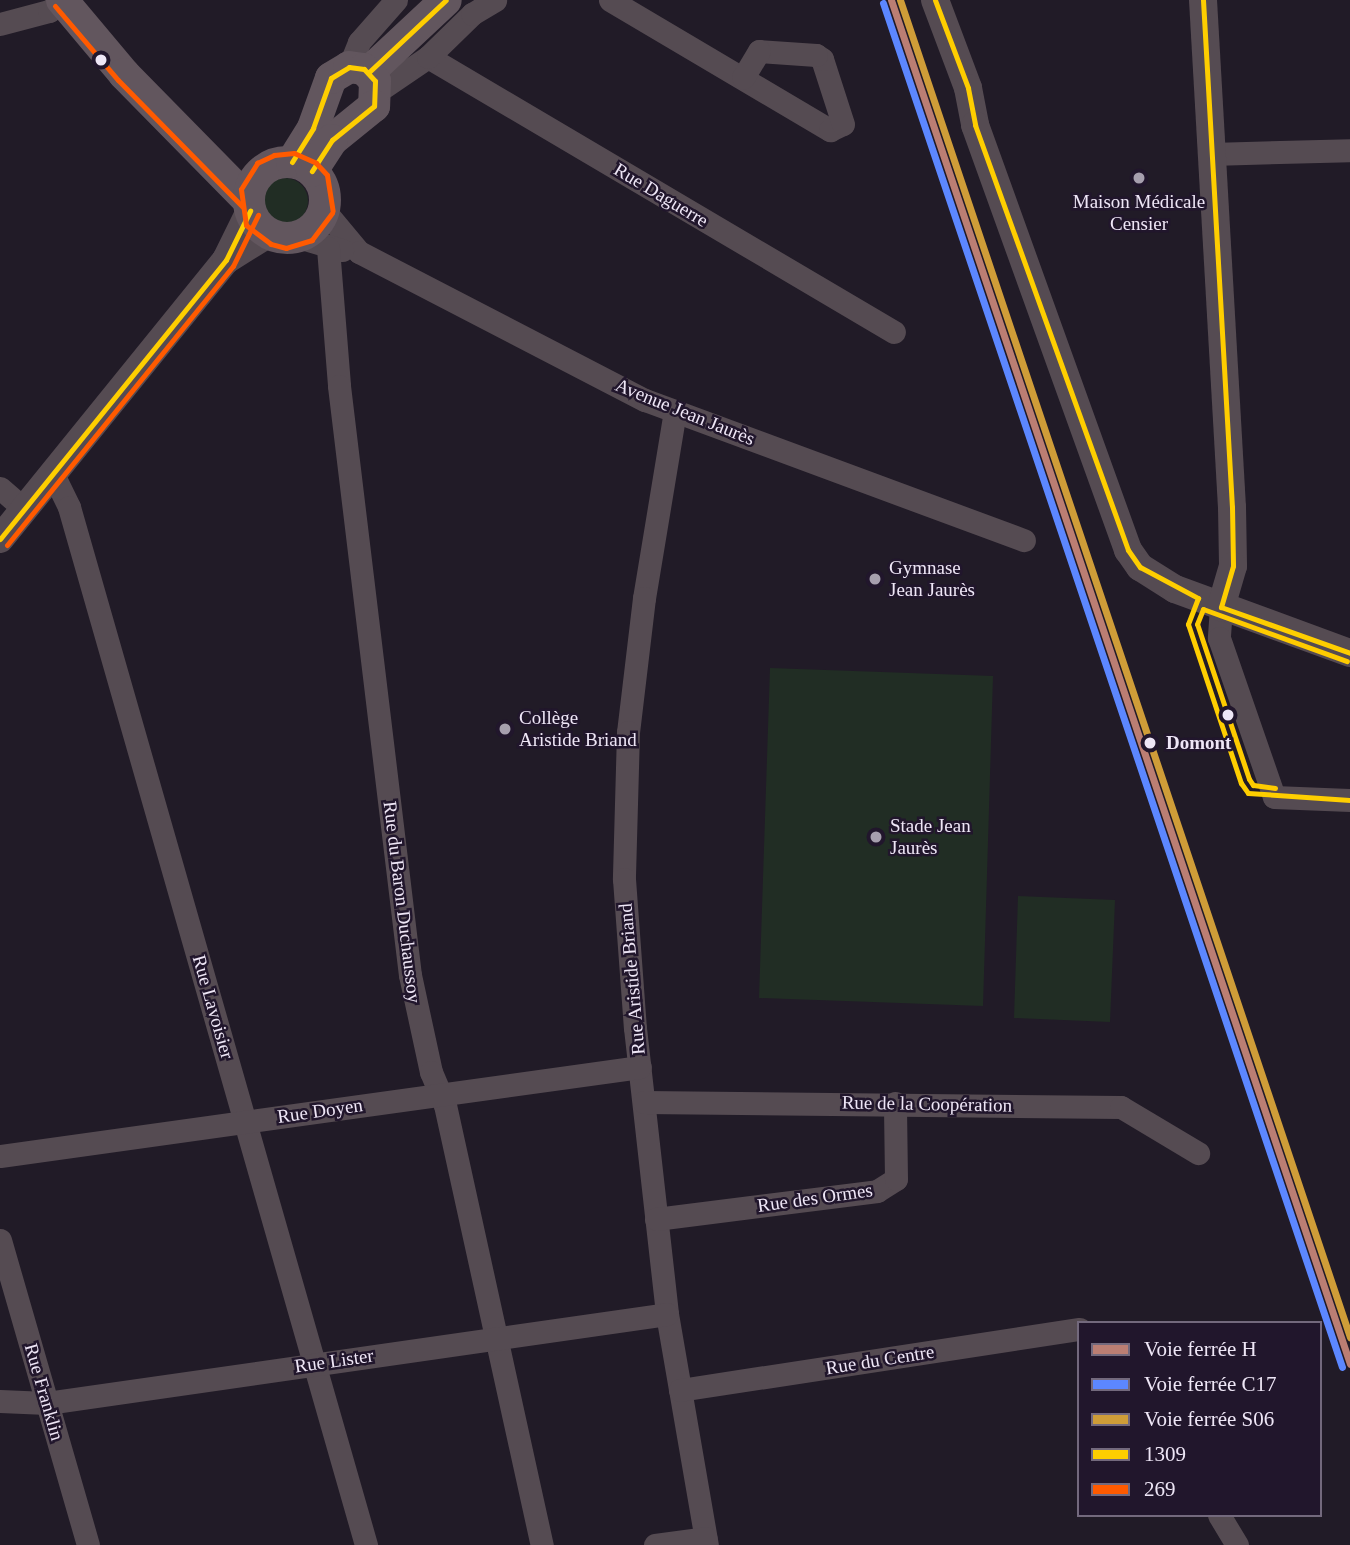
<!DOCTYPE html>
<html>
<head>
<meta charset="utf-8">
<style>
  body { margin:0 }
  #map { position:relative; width:1350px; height:1545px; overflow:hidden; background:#211b27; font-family:"Times New Roman",serif }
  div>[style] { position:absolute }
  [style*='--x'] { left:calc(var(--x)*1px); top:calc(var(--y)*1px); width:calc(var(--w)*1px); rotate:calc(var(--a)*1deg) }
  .green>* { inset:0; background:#212d24 }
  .round { border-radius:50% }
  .minor>* { height:23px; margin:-11.5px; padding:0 11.5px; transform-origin:11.5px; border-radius:11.5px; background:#554b52 }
  .tertiary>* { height:28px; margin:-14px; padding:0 14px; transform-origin:14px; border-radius:14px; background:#554b52 }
  .secondary>* { height:32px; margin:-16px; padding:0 16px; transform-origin:16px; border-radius:16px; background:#62565e }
  .secondary>.ring { margin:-16px; padding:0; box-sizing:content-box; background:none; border:32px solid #62565e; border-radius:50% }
  .bus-1>* { height:5px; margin:-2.5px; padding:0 2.5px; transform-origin:2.5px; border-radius:2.5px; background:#fece00 }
  .bus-2>* { height:5px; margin:-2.5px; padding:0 2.5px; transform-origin:2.5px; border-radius:2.5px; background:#ff5a00 }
  .bus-3>* { height:5px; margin:-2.5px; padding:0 2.5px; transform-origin:2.5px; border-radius:2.5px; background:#fecb00 }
  .rail-1>* { height:7px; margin:-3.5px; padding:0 3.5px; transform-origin:3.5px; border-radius:3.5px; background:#bb7e73 }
  .rail-2>* { height:7px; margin:-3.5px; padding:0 3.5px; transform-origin:3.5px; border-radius:3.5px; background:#5c87ff }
  .rail-3>* { height:7px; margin:-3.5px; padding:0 3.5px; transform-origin:3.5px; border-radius:3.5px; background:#cf9d38 }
  .dots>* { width:19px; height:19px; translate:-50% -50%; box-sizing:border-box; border:4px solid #21162c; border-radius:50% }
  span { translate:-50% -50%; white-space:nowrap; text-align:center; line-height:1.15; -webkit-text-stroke:5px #21162c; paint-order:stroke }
  .street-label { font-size:19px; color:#eee6f6 }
  .poi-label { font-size:19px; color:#eee6f6 }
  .left { translate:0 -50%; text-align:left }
  .stop-label { font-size:19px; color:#eee6f6; font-weight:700 }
  .legend { position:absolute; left:1077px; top:1321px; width:245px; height:196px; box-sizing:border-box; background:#21162c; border:2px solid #73697d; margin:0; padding:9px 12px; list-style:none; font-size:21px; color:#eee6f6 }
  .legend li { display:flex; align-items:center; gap:14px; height:35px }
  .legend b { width:35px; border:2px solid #73697d }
</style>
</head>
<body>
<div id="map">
  <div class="green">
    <i class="round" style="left:262px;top:178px;width:46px;height:46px"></i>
    <i style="clip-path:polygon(770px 668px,993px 676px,983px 1006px,759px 998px)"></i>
    <i style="clip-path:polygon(1018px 896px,1115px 900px,1110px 1022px,1014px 1018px)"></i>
  </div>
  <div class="minor">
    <i style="--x:610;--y:0;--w:256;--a:30.6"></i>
    <i style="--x:830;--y:130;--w:14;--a:-25"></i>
    <i style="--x:843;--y:124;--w:68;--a:-107.9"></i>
    <i style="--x:822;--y:59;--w:7;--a:-146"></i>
    <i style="--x:816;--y:55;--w:57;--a:-176"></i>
    <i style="--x:759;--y:51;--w:31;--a:121"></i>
    <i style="--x:0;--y:24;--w:51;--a:-14.9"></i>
    <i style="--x:49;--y:11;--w:17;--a:-36"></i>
    <i style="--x:428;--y:57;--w:541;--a:30.55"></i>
    <i style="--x:349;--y:67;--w:27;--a:-68"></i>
    <i style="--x:359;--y:42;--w:56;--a:-48.6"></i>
    <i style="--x:378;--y:91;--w:60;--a:-34.2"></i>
    <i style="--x:428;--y:57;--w:62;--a:-44.3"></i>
    <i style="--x:472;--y:14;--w:27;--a:-31"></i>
    <i style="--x:1211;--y:154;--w:139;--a:-1.6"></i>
    <i style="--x:324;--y:210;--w:55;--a:50.2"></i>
    <i style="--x:359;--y:252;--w:322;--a:27.4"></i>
    <i style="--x:645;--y:400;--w:404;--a:20.3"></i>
    <i style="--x:298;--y:237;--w:46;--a:16.5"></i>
    <i style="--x:328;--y:248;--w:138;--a:85.4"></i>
    <i style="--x:339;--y:386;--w:593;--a:83.13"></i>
    <i style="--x:410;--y:975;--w:99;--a:77.8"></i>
    <i style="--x:431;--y:1072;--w:36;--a:67"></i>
    <i style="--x:445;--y:1105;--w:451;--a:77.6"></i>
    <i style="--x:675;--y:411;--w:190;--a:99.4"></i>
    <i style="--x:644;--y:598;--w:135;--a:96.8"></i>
    <i style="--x:628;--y:732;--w:147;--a:91.6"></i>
    <i style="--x:624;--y:879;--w:149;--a:85.8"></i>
    <i style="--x:635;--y:1028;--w:288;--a:83.6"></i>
    <i style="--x:667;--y:1314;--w:234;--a:80.2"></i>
    <i style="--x:52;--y:472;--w:39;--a:64"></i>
    <i style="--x:69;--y:507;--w:1080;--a:74.03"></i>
    <i style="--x:0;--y:488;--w:29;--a:41"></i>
    <i style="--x:1221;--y:607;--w:31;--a:94"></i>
    <i style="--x:1219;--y:638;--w:168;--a:70.9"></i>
    <i style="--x:1274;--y:797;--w:76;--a:2.3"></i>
    <i style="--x:644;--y:1102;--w:477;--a:0.6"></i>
    <i style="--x:1121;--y:1107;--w:90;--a:30.9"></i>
    <i style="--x:0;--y:1156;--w:646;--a:-7.92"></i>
    <i style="--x:656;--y:1219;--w:223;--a:-7.2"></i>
    <i style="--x:877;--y:1191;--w:22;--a:-32"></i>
    <i style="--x:896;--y:1179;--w:76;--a:-90.8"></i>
    <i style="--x:0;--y:1240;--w:317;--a:73.9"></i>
    <i style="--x:680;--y:1390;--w:404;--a:-8.7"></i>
    <i style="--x:0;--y:1401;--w:47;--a:2.4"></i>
    <i style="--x:47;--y:1403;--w:626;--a:-8.17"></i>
    <i style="--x:1219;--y:1515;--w:35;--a:59"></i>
    <i style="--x:655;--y:1545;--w:51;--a:-7.8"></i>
  </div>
  <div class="tertiary">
    <i style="--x:935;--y:0;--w:94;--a:69.4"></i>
    <i style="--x:968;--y:88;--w:38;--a:79"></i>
    <i style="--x:975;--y:125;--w:452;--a:70.2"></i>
    <i style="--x:1128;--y:550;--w:21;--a:55"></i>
    <i style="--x:1140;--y:567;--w:41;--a:32.2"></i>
    <i style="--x:1175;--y:589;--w:186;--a:20.1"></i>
    <i style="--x:1203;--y:0;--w:508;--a:86.73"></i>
    <i style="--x:1232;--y:507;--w:59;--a:89"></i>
    <i style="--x:1233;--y:566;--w:43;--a:106.3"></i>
    <i style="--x:226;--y:260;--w:49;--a:-31.8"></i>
    <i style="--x:0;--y:539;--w:359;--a:-51"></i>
    <i style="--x:226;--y:260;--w:55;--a:-63.9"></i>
  </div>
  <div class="secondary">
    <i style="--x:62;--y:0;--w:97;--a:50"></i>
    <i style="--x:124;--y:74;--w:177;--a:45.5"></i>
    <i style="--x:369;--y:72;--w:105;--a:-43.1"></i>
    <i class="ring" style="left:249px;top:162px;width:44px;height:44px"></i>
    <i style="--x:292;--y:162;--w:40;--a:-58"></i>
    <i style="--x:313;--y:128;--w:53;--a:-70.2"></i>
    <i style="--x:331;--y:78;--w:21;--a:-31"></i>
    <i style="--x:349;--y:67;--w:15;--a:8"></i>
    <i style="--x:364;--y:69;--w:16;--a:47"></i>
    <i style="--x:375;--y:81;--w:25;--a:92"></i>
    <i style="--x:374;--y:106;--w:54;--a:141"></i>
    <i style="--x:332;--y:140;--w:37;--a:123"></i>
  </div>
  <div class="bus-1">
    <i style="--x:935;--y:0;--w:94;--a:69.4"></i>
    <i style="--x:968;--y:88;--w:38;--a:79"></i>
    <i style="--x:975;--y:125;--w:452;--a:70.2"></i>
    <i style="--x:1128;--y:550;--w:21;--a:55"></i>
    <i style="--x:1140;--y:567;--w:66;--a:28.1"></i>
    <i style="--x:1198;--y:598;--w:28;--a:111"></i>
    <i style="--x:1188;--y:624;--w:168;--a:71.6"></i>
    <i style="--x:1241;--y:783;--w:12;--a:55"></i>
    <i style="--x:1248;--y:793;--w:102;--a:3.9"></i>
    <i style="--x:1203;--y:0;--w:508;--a:86.73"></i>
    <i style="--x:1232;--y:507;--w:59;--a:89"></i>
    <i style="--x:1233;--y:566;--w:43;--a:106.3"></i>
    <i style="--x:1221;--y:607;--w:137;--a:19.6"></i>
    <i style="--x:369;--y:72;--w:105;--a:-43.1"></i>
    <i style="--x:292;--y:162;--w:40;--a:-58"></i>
    <i style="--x:313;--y:128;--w:53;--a:-70.2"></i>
    <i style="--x:331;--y:78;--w:21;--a:-31"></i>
    <i style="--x:349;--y:67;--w:15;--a:8"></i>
    <i style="--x:364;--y:69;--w:16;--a:47"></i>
    <i style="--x:375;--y:81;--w:25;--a:92"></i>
    <i style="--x:374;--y:106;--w:54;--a:141"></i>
    <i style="--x:332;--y:140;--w:37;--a:123"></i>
    <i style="--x:0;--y:539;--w:359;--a:-51"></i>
    <i style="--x:226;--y:260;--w:55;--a:-63.9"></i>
  </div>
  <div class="bus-2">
    <i style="--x:55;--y:6;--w:97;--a:49.6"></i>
    <i style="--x:118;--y:80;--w:177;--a:45.5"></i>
    <i style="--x:332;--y:213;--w:34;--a:127"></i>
    <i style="--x:312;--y:240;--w:27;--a:163"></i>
    <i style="--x:286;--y:248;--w:16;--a:-165"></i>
    <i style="--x:271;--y:244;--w:31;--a:-143"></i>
    <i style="--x:246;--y:225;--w:36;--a:-98"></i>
    <i style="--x:241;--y:189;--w:31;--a:-58"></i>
    <i style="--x:257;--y:163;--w:19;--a:-25"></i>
    <i style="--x:274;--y:155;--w:20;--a:-6"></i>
    <i style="--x:294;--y:153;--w:24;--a:24"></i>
    <i style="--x:316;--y:163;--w:16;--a:47"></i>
    <i style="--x:327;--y:175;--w:36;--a:81"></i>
    <i style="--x:7;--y:545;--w:359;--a:-51"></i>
    <i style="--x:233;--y:266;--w:57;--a:-63.9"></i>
  </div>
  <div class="bus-3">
    <i style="--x:1275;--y:788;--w:22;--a:-172"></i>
    <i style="--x:1253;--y:785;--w:7;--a:-124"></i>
    <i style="--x:1249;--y:779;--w:163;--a:-108.5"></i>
    <i style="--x:1197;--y:624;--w:16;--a:-68"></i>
    <i style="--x:1203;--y:609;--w:153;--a:19.9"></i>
  </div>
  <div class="rail-1">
    <i style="--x:891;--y:0;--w:1439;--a:71.4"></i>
  </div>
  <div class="rail-2">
    <i style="--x:883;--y:3;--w:1439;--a:71.4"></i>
  </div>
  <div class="rail-3">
    <i style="--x:900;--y:0;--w:1411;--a:71.4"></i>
  </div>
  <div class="dots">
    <i style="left:101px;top:60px;background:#eee6f6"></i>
    <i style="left:1139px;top:178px;background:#a69fae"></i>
    <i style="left:875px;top:579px;background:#a69fae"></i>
    <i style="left:1228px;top:715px;background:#eee6f6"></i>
    <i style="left:505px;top:729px;background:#a69fae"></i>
    <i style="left:1150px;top:743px;background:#eee6f6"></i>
    <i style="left:876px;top:837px;background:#a69fae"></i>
  </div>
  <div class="street-label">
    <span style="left:661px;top:195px;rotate:31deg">Rue Daguerre</span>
    <span style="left:685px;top:412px;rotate:22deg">Avenue Jean Jaurès</span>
    <span style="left:402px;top:902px;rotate:83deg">Rue du Baron Duchaussoy</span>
    <span style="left:632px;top:979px;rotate:-95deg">Rue Aristide Briand</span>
    <span style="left:213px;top:1007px;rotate:74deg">Rue Lavoisier</span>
    <span style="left:927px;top:1104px;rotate:1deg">Rue de la Coopération</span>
    <span style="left:320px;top:1111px;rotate:-8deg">Rue Doyen</span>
    <span style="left:815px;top:1198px;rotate:-8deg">Rue des Ormes</span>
    <span style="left:880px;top:1360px;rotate:-9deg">Rue du Centre</span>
    <span style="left:334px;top:1361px;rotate:-8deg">Rue Lister</span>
    <span style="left:44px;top:1392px;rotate:74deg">Rue Franklin</span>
  </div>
  <div class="poi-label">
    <span style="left:1139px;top:213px">Maison Médicale<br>Censier</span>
    <span class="left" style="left:889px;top:579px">Gymnase<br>Jean Jaurès</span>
    <span class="left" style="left:519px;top:729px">Collège<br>Aristide Briand</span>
    <span class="left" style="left:890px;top:837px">Stade Jean<br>Jaurès</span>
  </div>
  <div class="stop-label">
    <span class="left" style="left:1166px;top:743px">Domont</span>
  </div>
  <ul class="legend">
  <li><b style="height:9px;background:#bb7e73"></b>Voie ferrée H</li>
  <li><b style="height:9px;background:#5c87ff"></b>Voie ferrée C17</li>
  <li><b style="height:9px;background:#cf9d38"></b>Voie ferrée S06</li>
  <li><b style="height:9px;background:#fece00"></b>1309</li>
  <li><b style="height:9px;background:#ff5a00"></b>269</li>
  </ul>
</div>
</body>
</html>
